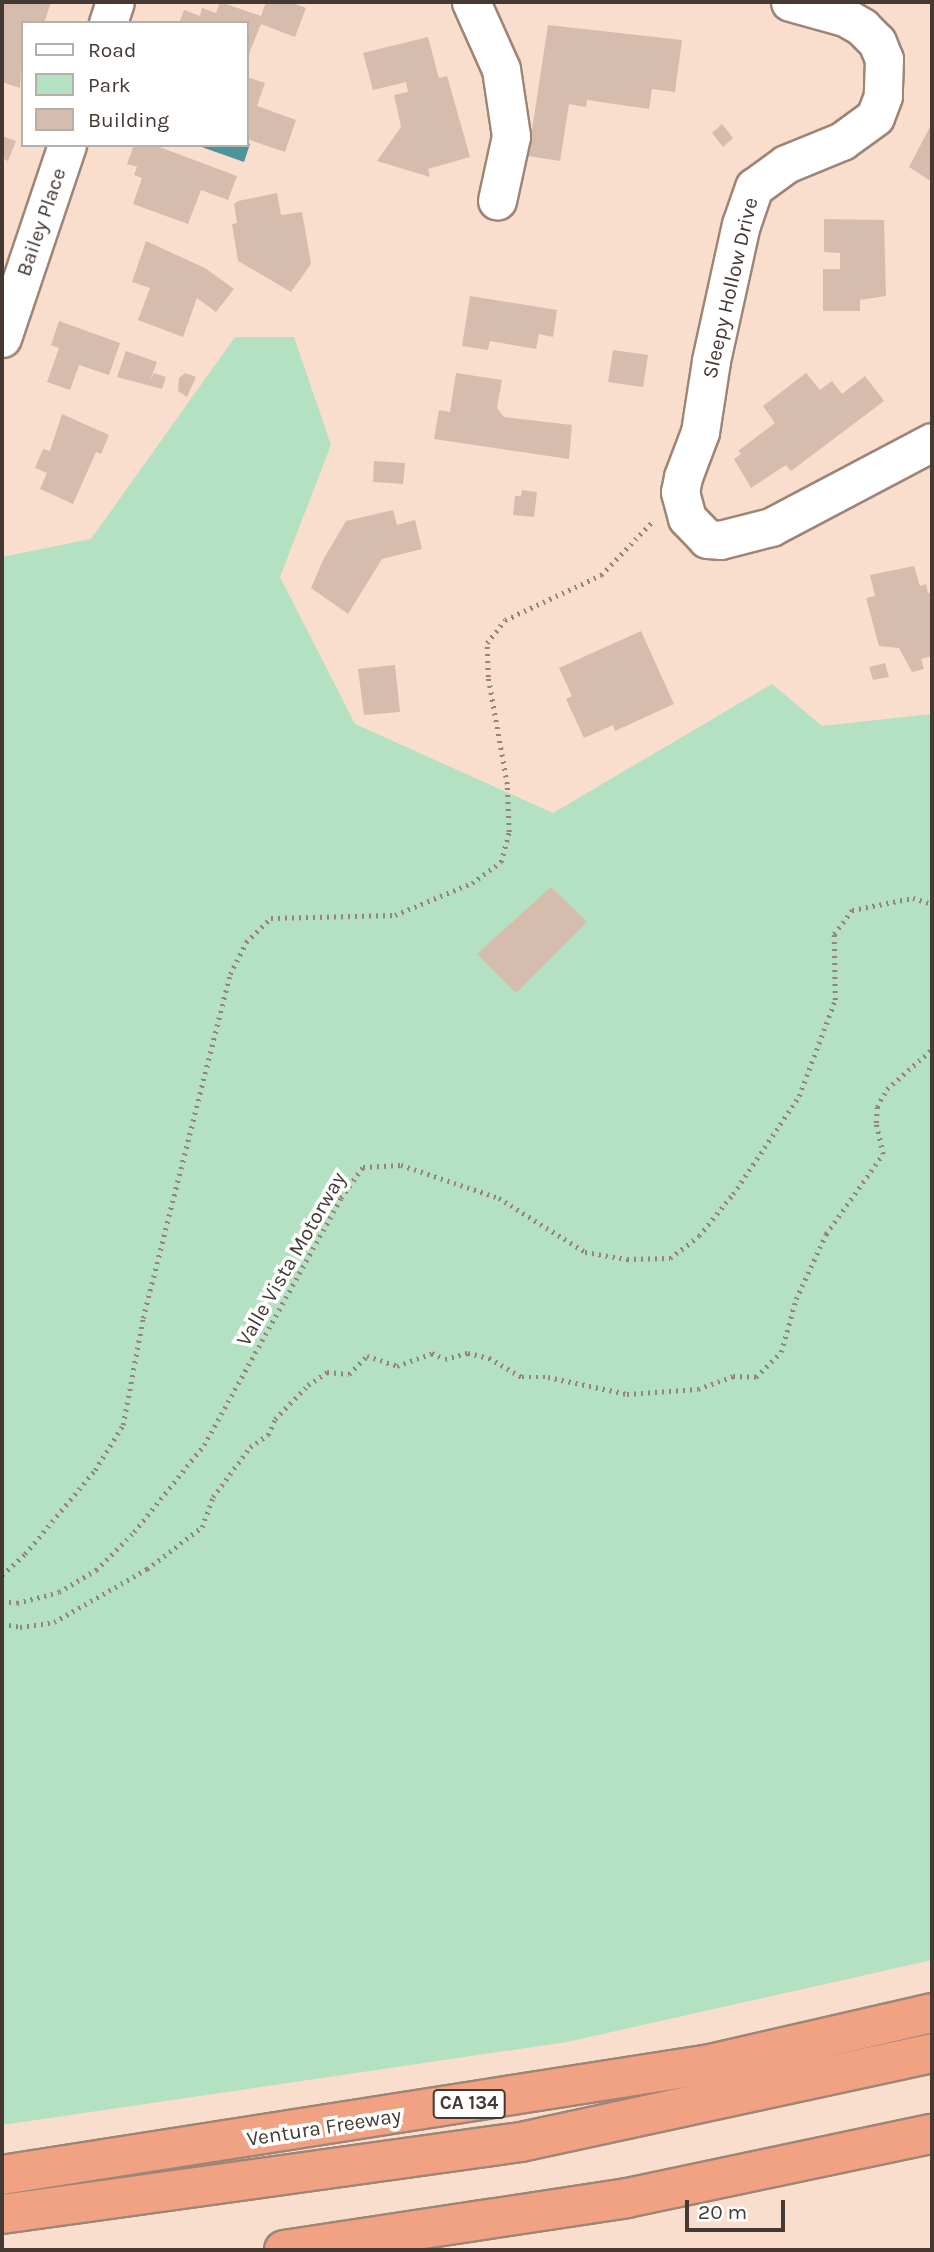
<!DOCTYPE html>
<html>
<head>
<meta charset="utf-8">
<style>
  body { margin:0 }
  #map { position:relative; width:934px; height:2252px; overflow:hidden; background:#f9dece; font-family:Karla,sans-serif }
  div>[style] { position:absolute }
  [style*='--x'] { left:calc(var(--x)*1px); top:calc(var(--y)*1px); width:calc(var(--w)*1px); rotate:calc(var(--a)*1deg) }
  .green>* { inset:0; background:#b3e1c1 }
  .water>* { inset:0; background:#4b9499 }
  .building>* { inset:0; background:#d6bcad }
  .path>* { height:4.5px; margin-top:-2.25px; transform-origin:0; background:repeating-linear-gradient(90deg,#968379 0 2px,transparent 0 7px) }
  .roads { filter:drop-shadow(2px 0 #9e8577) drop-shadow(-2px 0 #9e8577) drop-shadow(0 2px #9e8577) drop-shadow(0 -2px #9e8577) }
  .street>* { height:37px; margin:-18.5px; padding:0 18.5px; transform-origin:18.5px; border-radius:18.5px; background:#fff }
  .highway>* { height:38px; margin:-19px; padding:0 19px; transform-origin:19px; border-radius:19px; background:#f1a282 }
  span { translate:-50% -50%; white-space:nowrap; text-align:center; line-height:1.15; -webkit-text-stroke:7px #fff; paint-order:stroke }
  .shield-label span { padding:2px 5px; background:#fff; border:2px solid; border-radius:5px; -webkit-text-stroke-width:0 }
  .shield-label { font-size:19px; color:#443933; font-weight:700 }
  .street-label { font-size:21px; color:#443933 }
  .frame { position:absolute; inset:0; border:4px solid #443933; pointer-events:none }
  .legend { position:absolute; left:21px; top:21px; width:228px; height:126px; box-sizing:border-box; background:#fff; border:2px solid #b4b0ad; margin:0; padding:9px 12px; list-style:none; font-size:21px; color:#443933 }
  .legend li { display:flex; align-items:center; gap:14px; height:35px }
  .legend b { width:35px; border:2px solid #b4b0ad }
  .scale { position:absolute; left:685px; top:2200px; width:100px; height:32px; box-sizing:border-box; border:4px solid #443933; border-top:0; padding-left:9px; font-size:21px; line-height:24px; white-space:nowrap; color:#443933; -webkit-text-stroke:5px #fff; paint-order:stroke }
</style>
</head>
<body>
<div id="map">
  <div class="green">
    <i style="clip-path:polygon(235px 337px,294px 337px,331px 445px,280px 577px,355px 724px,553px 813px,772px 684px,822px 726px,932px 714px,932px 1960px,567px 2042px,2px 2125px,2px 557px,91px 539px)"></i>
  </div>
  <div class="water">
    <i style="clip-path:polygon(247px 142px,250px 144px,244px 162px,196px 145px)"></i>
  </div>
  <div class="building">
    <i style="clip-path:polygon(2px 2px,51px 2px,44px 23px,23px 23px,20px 88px,2px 82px)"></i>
    <i style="clip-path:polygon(220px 2px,261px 16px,266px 2px,290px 2px,306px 8px,295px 37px,261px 24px,247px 59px,247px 23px,179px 23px,184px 10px,200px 16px,202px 8px,216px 13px)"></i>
    <i style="clip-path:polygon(548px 25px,682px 40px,675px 92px,652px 89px,649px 109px,587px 100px,586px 107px,569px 104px,560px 161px,528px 156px)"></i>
    <i style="clip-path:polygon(428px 37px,439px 78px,447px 76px,470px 157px,428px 169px,430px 177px,377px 161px,401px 127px,394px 95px,408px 92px,406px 82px,373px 90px,363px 53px)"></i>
    <i style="clip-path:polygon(247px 77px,265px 83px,257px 106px,296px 120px,285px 152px,247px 139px)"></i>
    <i style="clip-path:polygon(932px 123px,932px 182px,909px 167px)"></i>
    <i style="clip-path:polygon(722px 124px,733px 138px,723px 147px,712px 133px)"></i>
    <i style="clip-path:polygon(2px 136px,16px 141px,8px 161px,2px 158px)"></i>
    <i style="clip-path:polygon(134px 145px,154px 145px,237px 176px,228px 200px,201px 190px,188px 224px,133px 204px,142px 178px,134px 175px,137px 167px,127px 164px)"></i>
    <i style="clip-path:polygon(277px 193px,281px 215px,302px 212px,311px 264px,291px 292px,238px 261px,232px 224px,237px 223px,234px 204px,238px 201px)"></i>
    <i style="clip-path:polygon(824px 219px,884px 220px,886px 296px,860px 300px,860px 311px,823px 311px,823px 269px,840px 269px,840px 253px,824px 252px)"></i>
    <i style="clip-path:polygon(146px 241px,205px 268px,234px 289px,216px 312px,197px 298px,183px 337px,138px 320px,150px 288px,132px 282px)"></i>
    <i style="clip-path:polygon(470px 296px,557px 310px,553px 337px,539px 334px,536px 349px,490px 341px,488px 350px,462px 346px)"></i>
    <i style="clip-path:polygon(59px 321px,120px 343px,109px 375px,79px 365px,70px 390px,47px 382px,59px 348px,51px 345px)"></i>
    <i style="clip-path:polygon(613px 350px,648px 355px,643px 387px,608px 382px)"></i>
    <i style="clip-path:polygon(126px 351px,157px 362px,150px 381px,154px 373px,166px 377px,162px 389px,117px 377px)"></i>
    <i style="clip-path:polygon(185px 373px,196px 377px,187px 397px,178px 391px,179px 378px)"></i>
    <i style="clip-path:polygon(456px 373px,502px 380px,497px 408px,504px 417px,572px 425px,569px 459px,434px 439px,439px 410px,450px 412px)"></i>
    <i style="clip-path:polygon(806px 373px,820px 390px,832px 381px,842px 394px,865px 376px,884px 401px,791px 471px,786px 465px,751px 488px,734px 459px,741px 454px,738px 451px,775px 423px,763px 406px)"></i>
    <i style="clip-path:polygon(62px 414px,109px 435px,101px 454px,96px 452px,73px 504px,40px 489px,47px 473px,35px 468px,43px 449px,50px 451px)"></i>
    <i style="clip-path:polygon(374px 461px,405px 463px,403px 484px,373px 482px)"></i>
    <i style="clip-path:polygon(522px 490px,537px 492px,534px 517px,513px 515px,515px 496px,521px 496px)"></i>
    <i style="clip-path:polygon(393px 510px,397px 525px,415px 520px,422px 549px,382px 559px,348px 614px,311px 588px,323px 560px,346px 521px)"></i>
    <i style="clip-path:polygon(914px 566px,920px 586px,926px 584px,928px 593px,932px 592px,932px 656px,921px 659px,924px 669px,912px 672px,899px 648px,879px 646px,866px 598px,875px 596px,870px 575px)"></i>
    <i style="clip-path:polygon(641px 631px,674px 704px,615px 731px,613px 725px,584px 738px,566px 699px,572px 696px,559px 668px)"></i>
    <i style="clip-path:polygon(885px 663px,889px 677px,873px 680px,869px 667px)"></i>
    <i style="clip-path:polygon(395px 665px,400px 712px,364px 715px,358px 669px)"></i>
    <i style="clip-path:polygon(551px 887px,587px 922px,516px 993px,477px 954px)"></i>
  </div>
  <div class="path">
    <i style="--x:2;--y:1575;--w:31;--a:-42"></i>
    <i style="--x:25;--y:1554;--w:109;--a:-50.2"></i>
    <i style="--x:95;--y:1470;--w:53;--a:-58.1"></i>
    <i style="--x:123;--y:1425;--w:109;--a:-79.4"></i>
    <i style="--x:143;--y:1318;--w:355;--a:-75.8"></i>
    <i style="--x:230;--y:974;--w:36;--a:-63"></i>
    <i style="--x:246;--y:942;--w:35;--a:-44"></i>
    <i style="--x:271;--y:918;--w:124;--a:-1.4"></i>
    <i style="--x:395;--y:915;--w:83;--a:-22.6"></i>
    <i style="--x:472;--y:883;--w:36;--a:-36"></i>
    <i style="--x:501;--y:862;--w:31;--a:-75"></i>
    <i style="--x:509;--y:832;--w:48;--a:-92.4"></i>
    <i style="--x:507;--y:784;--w:109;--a:-100.1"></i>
    <i style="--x:488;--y:677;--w:34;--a:-92"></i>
    <i style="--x:487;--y:643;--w:29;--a:-52"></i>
    <i style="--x:505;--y:620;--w:106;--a:-25.1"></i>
    <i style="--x:601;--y:575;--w:75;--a:-46.1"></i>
    <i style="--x:2;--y:1601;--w:15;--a:8"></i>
    <i style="--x:17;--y:1603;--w:43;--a:-14.7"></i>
    <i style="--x:59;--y:1592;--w:43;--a:-30.7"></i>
    <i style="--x:96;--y:1570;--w:54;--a:-45"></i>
    <i style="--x:134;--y:1532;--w:112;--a:-51.2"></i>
    <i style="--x:204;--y:1445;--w:282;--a:-61"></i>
    <i style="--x:341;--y:1198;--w:38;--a:-55"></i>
    <i style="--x:363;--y:1167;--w:38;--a:-3"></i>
    <i style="--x:401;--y:1165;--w:103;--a:18.6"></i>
    <i style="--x:499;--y:1198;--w:102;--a:32.1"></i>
    <i style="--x:585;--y:1252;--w:43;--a:9.5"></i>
    <i style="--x:627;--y:1259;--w:43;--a:-1.3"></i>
    <i style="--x:670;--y:1258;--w:36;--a:-37"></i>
    <i style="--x:699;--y:1236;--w:54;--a:-51"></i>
    <i style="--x:733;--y:1194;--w:118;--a:-56"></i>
    <i style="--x:799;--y:1096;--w:103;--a:-69.4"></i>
    <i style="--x:835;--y:1000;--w:66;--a:-90.9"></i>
    <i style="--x:834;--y:934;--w:30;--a:-53"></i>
    <i style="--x:852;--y:910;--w:62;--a:-11.1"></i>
    <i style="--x:913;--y:898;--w:20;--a:18"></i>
    <i style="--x:2;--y:1624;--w:18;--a:9"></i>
    <i style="--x:20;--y:1627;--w:34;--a:-8"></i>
    <i style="--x:54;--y:1622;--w:107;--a:-29.7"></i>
    <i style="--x:147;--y:1569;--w:69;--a:-37.4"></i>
    <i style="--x:202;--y:1527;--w:32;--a:-70"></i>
    <i style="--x:213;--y:1497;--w:62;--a:-53.5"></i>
    <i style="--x:250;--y:1447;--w:22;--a:-34"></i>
    <i style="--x:268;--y:1435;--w:17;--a:-66"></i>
    <i style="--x:275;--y:1419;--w:47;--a:-45.9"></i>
    <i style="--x:308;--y:1385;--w:23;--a:-34"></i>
    <i style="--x:327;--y:1372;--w:22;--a:5"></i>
    <i style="--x:349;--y:1374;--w:25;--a:-45"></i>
    <i style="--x:367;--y:1356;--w:32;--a:18"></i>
    <i style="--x:397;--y:1366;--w:37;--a:-20"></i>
    <i style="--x:432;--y:1353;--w:14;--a:25"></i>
    <i style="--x:445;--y:1359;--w:24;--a:-15"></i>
    <i style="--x:468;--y:1353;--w:22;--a:13"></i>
    <i style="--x:489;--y:1358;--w:38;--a:30"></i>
    <i style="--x:522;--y:1377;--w:26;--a:0"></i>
    <i style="--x:548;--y:1377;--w:81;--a:12.1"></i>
    <i style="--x:627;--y:1394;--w:71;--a:-4"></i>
    <i style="--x:698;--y:1389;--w:37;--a:-20"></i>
    <i style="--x:733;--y:1376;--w:23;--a:2"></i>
    <i style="--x:756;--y:1377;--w:35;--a:-45"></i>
    <i style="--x:781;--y:1352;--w:55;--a:-74.2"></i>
    <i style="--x:796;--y:1299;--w:72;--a:-65.2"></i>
    <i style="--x:826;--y:1234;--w:98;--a:-54.5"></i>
    <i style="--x:883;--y:1154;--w:32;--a:-103"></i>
    <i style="--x:876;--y:1123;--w:16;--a:-86"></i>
    <i style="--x:877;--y:1107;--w:21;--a:-61"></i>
    <i style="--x:887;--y:1089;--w:60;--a:-41.6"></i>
  </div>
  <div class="roads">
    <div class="street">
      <i style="--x:471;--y:2;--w:73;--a:65.9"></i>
      <i style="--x:501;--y:69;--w:68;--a:81.5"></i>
      <i style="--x:511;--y:136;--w:66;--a:102.2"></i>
      <i style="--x:790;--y:2;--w:57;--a:15.3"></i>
      <i style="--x:845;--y:17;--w:20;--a:30"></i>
      <i style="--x:862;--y:27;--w:21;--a:45"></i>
      <i style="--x:877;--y:42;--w:18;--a:68"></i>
      <i style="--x:884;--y:59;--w:37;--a:92"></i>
      <i style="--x:883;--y:96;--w:22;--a:111"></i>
      <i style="--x:875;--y:117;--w:41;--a:144"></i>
      <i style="--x:842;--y:141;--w:61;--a:157.7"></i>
      <i style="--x:786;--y:164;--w:39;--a:144"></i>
      <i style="--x:754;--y:187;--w:39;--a:109"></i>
      <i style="--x:741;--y:224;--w:140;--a:102.4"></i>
      <i style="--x:711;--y:361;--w:72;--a:98.8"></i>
      <i style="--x:700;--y:432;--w:48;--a:110.7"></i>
      <i style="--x:683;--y:477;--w:15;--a:101"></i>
      <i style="--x:680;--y:492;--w:27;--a:75"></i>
      <i style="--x:687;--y:518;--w:29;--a:46"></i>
      <i style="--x:707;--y:539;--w:13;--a:4"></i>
      <i style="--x:720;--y:540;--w:53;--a:-14.3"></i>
      <i style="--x:771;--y:527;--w:182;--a:-27.8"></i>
      <i style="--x:108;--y:23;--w:22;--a:-72"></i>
      <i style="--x:2;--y:338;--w:204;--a:-71.4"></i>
    </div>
    <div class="highway">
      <i style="--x:2;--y:2175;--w:717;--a:-8.91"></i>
      <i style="--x:710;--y:2064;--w:228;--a:-12.9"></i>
      <i style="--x:2;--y:2214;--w:524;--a:-7.9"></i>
      <i style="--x:521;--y:2142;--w:421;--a:-12.2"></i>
      <i style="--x:284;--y:2250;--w:347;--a:-8.6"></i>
      <i style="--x:627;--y:2198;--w:312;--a:-11.9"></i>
    </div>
  </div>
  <div class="shield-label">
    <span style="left:469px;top:2104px">CA 134</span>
  </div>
  <div class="street-label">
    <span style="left:41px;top:222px;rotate:-71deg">Bailey Place</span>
    <span style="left:730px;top:288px;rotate:-77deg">Sleepy Hollow Drive</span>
    <span style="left:291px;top:1259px;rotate:-60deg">Valle Vista Motorway</span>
    <span style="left:324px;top:2127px;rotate:-9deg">Ventura Freeway</span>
  </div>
  <div class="frame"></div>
  <ul class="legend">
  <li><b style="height:9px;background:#fff"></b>Road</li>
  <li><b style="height:19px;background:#b3e1c1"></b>Park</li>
  <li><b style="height:19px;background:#d6bcad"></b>Building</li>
  </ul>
  <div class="scale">20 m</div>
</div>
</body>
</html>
